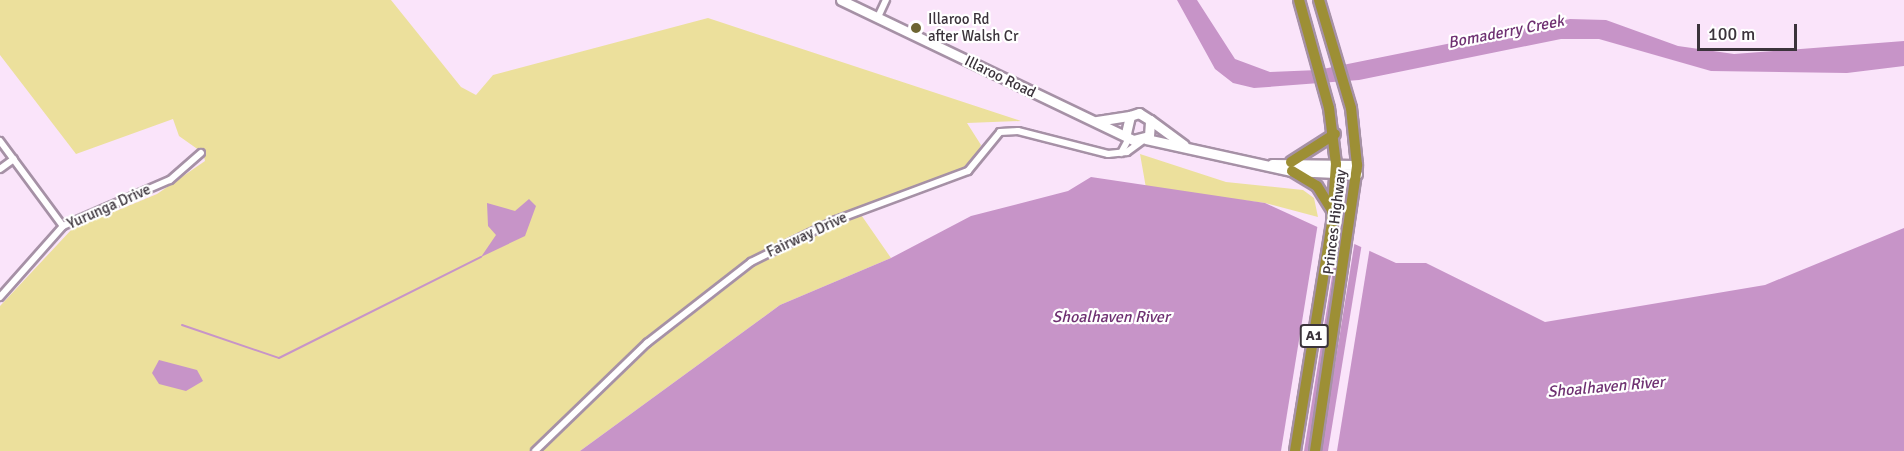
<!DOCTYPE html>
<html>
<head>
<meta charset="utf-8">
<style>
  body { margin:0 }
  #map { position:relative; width:1904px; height:451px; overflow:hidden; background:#fae4fa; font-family:Signika,sans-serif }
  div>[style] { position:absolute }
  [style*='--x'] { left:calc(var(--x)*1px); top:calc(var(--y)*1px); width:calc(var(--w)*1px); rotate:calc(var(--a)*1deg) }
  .green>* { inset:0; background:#ece09c }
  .water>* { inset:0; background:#c794c8 }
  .pier>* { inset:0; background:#fae4fa }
  .stream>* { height:2px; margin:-1px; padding:0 1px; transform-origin:1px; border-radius:1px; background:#c794c8 }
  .roads { filter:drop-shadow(2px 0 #a691a6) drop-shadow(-2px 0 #a691a6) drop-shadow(0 2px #a691a6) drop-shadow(0 -2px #a691a6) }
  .street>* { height:6px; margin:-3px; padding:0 3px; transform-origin:3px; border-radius:3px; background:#fff }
  .secondary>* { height:9px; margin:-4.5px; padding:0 4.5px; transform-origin:4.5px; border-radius:4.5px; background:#fff }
  .highway>* { height:10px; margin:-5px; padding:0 5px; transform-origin:5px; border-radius:5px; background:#9d8f35 }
  .dots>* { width:16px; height:16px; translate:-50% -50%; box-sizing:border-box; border:3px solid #fff; border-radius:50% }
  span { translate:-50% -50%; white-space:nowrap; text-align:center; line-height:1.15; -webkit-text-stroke:4.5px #fff; paint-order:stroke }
  .shield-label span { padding:2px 4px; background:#fff; border:2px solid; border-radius:4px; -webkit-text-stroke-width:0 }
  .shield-label { font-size:14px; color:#3b333b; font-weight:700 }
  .poi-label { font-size:15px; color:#3b333b }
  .left { translate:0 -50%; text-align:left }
  .street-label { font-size:15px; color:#3b333b }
  .water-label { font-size:16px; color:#6f3172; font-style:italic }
  .scale { position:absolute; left:1697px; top:24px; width:100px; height:27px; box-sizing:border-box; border:3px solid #3b333b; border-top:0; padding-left:8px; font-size:18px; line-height:21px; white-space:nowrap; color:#3b333b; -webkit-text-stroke:4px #fff; paint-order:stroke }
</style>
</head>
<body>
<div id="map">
  <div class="green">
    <i style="clip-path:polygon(0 0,391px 0,461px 87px,476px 95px,493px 75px,708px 18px,1021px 121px,967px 123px,981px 145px,972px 164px,857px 209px,891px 258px,780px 305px,580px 451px,0 451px,0 306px,72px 229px,157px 194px,205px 161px,203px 153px,179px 136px,173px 119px,76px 154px,0 55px)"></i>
    <i style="clip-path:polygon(1140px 154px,1226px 182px,1303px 190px,1314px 198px,1318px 217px,1265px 203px,1146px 188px)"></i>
  </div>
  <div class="water">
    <i style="clip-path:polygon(1177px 0,1197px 0,1235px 59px,1270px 72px,1318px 70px,1570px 19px,1606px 20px,1678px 46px,1734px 54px,1904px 41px,1904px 66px,1847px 73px,1711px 71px,1599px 39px,1561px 39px,1359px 80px,1254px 88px,1233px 83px,1215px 69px)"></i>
    <i style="clip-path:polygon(1091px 177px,1265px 203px,1396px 263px,1426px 263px,1545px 322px,1765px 285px,1904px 228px,1904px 451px,580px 451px,780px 305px,891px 258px,971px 216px,1068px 191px)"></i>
    <i style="clip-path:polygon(529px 199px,536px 206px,525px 236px,481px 257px,496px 235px,488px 226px,487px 203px,515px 211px)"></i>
    <i style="clip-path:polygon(159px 360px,197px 370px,203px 381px,186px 391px,159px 384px,152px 373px)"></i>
  </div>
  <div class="pier">
    <i style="clip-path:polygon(1318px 223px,1339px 233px,1304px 451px,1281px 451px)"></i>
    <i style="clip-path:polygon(1343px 235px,1355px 240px,1321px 451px,1308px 451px)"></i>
    <i style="clip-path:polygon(1362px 243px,1370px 247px,1337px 451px,1328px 451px)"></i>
  </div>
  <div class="stream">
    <i style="--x:182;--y:325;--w:102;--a:18.8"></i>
    <i style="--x:279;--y:358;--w:226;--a:-26.6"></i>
  </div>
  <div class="roads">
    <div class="street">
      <i style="--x:878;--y:17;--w:19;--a:-65"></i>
      <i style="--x:0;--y:141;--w:106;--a:53.5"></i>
      <i style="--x:1121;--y:153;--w:17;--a:-62"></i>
      <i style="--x:0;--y:169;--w:17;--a:-36"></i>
      <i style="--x:0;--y:297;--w:95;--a:-48.4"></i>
      <i style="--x:63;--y:226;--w:116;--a:-23.3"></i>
      <i style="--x:170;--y:180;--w:41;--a:-41.1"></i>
      <i style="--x:535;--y:451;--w:156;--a:-44"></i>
      <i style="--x:647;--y:343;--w:132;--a:-37.9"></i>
      <i style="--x:751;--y:262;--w:95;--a:-26.3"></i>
      <i style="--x:836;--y:220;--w:141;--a:-20.4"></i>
      <i style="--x:968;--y:171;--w:50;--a:-50.6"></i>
      <i style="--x:1000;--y:132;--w:18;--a:-3"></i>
      <i style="--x:1018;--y:131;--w:93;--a:14.3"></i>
      <i style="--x:1108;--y:154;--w:19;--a:-6"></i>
      <i style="--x:1127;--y:152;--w:19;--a:-36"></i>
    </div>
    <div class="secondary">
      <i style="--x:841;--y:0;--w:324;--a:25.6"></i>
      <i style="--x:1133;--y:140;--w:16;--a:-14"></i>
      <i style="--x:1149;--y:136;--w:16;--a:-86"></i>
      <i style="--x:1150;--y:120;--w:13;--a:-148"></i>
      <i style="--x:1139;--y:113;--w:9;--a:162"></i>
      <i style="--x:1130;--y:116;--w:18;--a:103"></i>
      <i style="--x:1150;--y:120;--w:42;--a:36.3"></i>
      <i style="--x:1097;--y:121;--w:33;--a:-9"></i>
      <i style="--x:1146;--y:139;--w:149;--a:12.4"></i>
      <i style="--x:1292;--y:171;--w:65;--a:2.6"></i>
      <i style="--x:1272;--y:164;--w:85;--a:0.7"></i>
    </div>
    <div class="highway">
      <i style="--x:1291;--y:162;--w:52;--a:-32.5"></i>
      <i style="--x:1292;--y:171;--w:29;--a:31"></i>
      <i style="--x:1317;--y:186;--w:31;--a:58"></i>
      <i style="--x:1295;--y:451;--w:232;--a:-80.8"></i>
      <i style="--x:1332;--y:222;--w:58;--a:-86.1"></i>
      <i style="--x:1336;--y:164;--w:56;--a:-97.1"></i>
      <i style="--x:1329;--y:108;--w:112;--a:-105.5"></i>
      <i style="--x:1315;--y:451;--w:289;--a:-81.6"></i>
      <i style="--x:1357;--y:165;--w:57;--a:-96"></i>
      <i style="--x:1351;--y:108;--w:113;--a:-106.5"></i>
    </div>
  </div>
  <div class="dots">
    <i style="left:916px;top:28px;background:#6d6532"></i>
  </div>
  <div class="shield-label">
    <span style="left:1314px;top:336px">A1</span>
  </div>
  <div class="poi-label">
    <span class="left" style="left:928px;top:28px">Illaroo Rd<br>after Walsh Cr</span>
  </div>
  <div class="street-label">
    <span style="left:1000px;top:77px;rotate:26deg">Illaroo Road</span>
    <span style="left:109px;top:207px;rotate:-24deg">Yurunga Drive</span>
    <span style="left:1335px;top:222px;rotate:-83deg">Princes Highway</span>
    <span style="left:807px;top:235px;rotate:-25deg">Fairway Drive</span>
  </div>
  <div class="water-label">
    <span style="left:1506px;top:32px;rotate:-11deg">Bomaderry Creek</span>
    <span style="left:1111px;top:317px">Shoalhaven River</span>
    <span style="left:1606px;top:387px;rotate:-5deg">Shoalhaven River</span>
  </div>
  <div class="scale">100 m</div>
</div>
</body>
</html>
